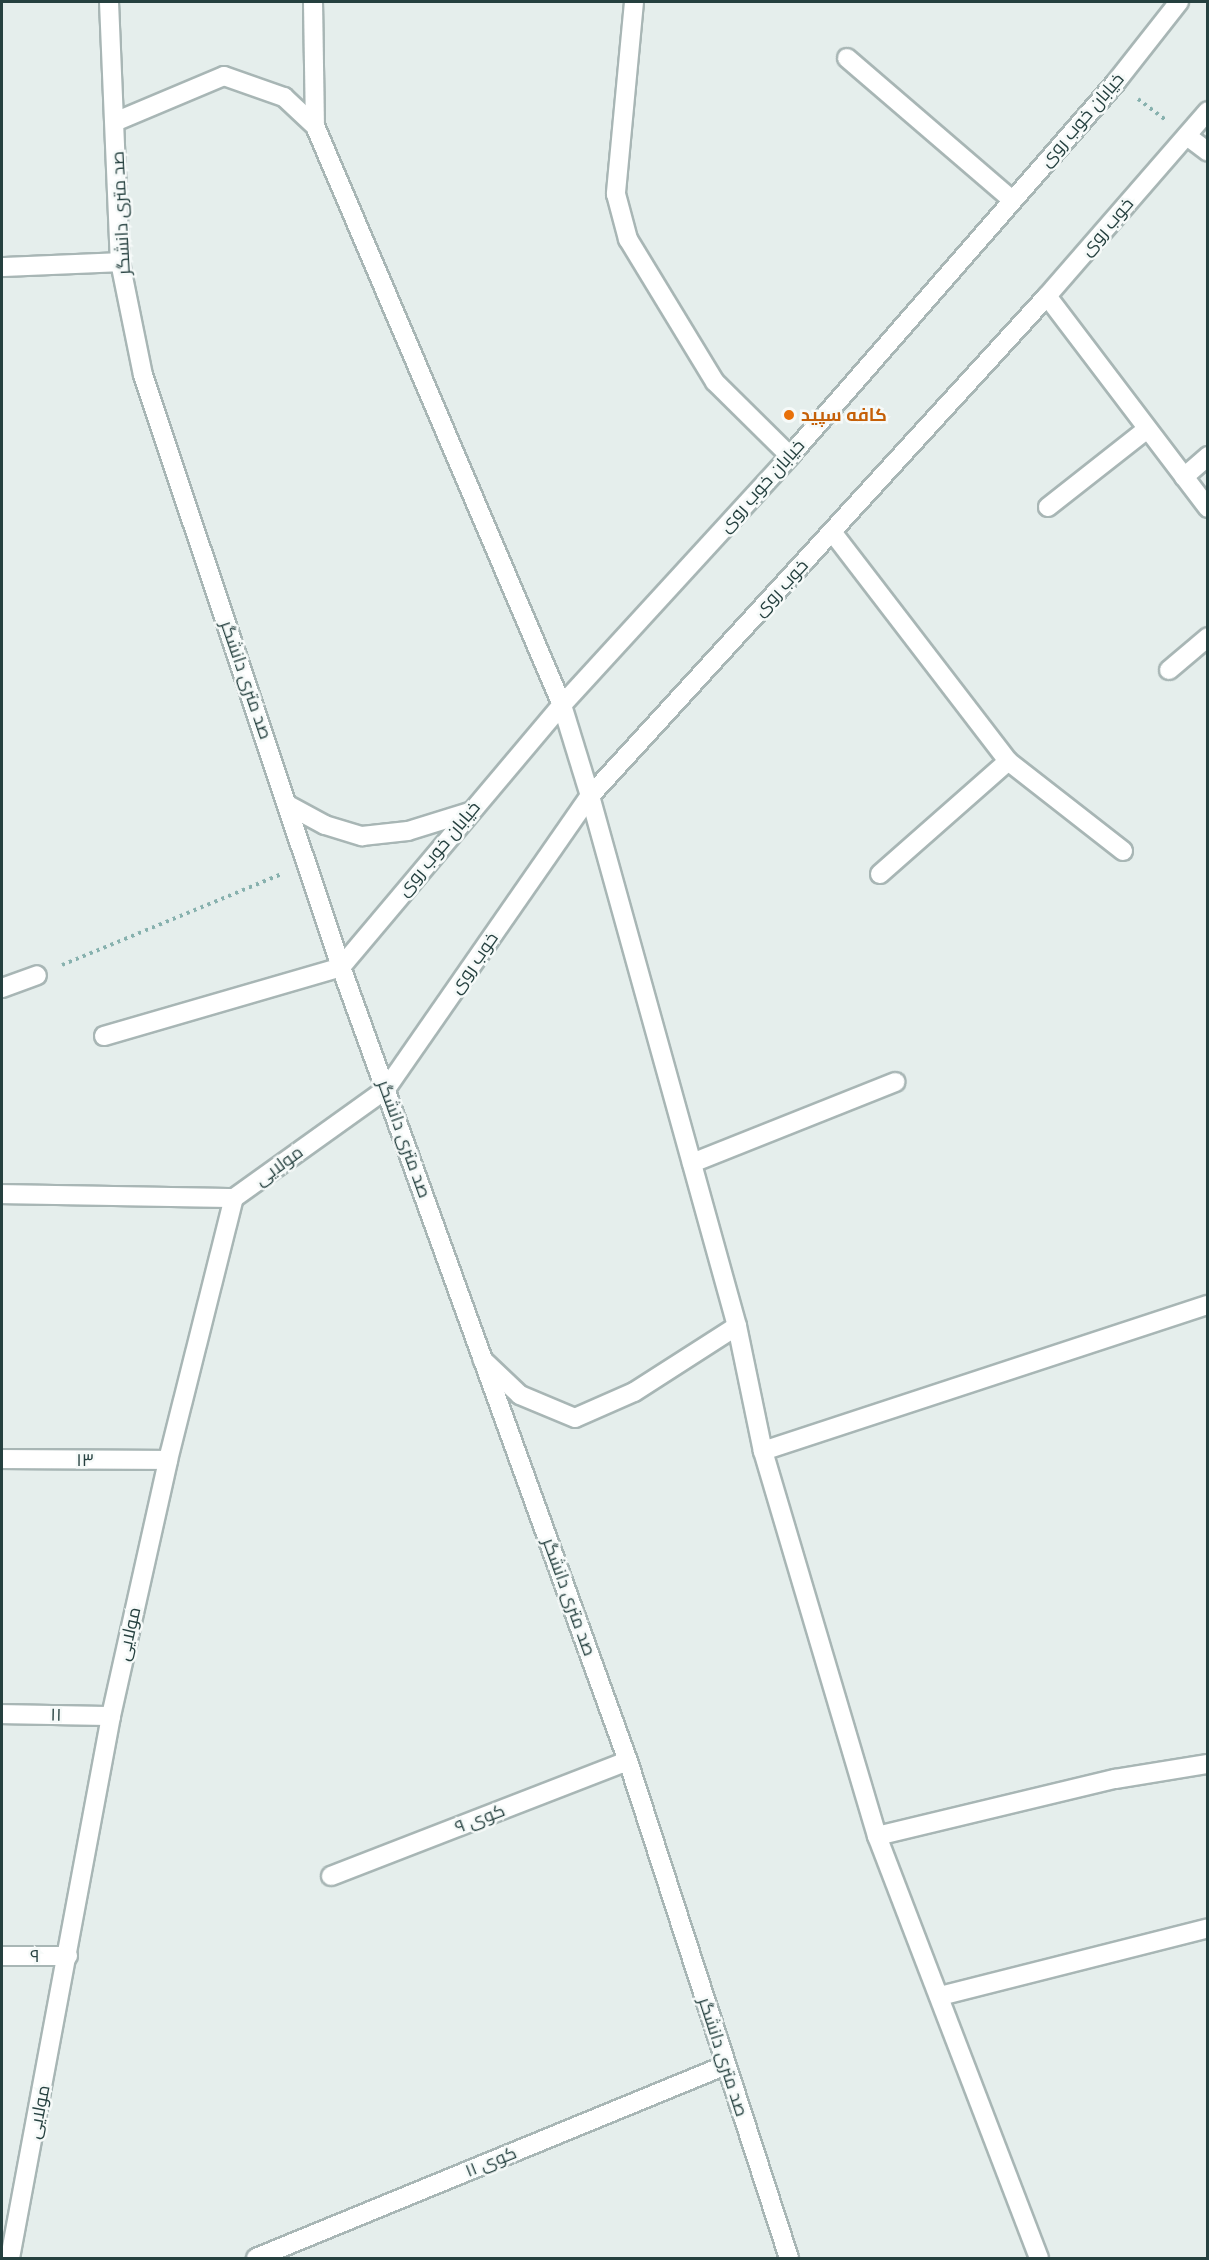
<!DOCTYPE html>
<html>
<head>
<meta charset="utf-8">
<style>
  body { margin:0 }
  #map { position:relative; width:1209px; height:2260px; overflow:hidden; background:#e5eeec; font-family:"Varela Round",Cairo,sans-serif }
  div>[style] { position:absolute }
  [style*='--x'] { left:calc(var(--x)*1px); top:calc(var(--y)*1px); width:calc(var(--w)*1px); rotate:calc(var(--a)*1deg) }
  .path>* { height:4px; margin-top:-2px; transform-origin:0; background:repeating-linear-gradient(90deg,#87b1ae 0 3px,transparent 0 7.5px) }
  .roads { filter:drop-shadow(2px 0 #a8b6b5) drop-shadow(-2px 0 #a8b6b5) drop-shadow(0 2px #a8b6b5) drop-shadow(0 -2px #a8b6b5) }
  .minor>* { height:18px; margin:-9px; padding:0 9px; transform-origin:9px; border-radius:9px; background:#fff }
  .secondary>* { height:18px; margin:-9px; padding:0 9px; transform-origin:9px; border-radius:9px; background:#fff }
  .dots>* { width:16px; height:16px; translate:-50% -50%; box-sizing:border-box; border:3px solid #f6faf9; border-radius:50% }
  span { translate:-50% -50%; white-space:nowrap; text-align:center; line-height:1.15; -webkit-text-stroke:5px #f6faf9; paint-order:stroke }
  .street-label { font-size:18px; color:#25403f }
  .food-label { font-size:18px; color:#c56008; font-weight:700 }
  .left { translate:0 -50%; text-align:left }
  .frame { position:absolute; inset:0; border:3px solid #25403f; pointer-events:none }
</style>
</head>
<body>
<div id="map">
  <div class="path">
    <i style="--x:1138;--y:99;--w:35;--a:37"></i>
    <i style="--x:62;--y:965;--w:238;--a:-22.5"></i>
  </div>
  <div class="roads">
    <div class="minor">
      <i style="--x:313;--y:2;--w:124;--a:89.1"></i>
      <i style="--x:634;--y:2;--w:193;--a:95.4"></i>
      <i style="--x:616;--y:194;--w:47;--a:75.1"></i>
      <i style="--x:628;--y:239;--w:167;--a:58.7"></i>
      <i style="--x:715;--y:382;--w:105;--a:44.6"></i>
      <i style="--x:847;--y:58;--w:218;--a:40.7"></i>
      <i style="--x:117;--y:121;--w:116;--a:-22.8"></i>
      <i style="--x:224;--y:76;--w:64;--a:19.3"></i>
      <i style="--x:284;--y:97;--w:42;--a:43.1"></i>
      <i style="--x:315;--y:126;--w:629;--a:66.9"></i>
      <i style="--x:562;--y:705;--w:95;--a:72.9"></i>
      <i style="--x:590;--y:796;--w:550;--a:74.5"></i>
      <i style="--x:737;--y:1326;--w:122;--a:147.3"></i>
      <i style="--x:634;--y:1392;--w:64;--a:156.2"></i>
      <i style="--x:575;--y:1418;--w:60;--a:-157.3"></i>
      <i style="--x:520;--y:1395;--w:52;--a:-136.5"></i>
      <i style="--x:1187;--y:136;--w:26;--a:37"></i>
      <i style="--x:2;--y:267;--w:118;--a:-2.4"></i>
      <i style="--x:1047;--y:296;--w:266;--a:52.8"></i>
      <i style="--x:1184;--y:477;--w:32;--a:-41"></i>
      <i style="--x:1048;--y:507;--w:126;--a:-38.2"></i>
      <i style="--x:833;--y:533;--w:287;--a:52.5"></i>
      <i style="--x:1008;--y:761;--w:146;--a:38"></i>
      <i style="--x:1169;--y:670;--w:51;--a:-40.2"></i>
      <i style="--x:288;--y:805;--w:42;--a:28.4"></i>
      <i style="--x:325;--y:825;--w:39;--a:17"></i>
      <i style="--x:362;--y:836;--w:46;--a:-6.2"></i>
      <i style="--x:408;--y:831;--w:64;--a:-17.3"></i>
      <i style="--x:880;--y:874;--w:171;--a:-41.4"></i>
      <i style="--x:2;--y:988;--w:37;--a:-20"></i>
      <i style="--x:104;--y:1036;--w:247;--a:-16.2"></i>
      <i style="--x:341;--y:967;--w:343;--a:-49.9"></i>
      <i style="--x:562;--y:705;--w:338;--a:-47.5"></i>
      <i style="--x:790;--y:456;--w:496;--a:-48.9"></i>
      <i style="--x:1116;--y:82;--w:102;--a:-51.8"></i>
      <i style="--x:692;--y:1163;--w:219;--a:-21.7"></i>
      <i style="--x:2;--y:1194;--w:232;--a:1"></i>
      <i style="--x:737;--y:1326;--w:128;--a:78.3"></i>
      <i style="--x:763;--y:1451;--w:402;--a:73.5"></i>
      <i style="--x:877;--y:1836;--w:452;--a:69"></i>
      <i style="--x:763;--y:1451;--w:468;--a:-18.2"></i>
      <i style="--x:2;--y:1459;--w:166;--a:0.3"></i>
      <i style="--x:2;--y:1714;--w:109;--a:1.1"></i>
      <i style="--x:877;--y:1836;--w:245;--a:-13.5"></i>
      <i style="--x:1115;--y:1779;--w:94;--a:-9.2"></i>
      <i style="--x:331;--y:1876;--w:318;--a:-21.2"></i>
      <i style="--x:2;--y:1956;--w:66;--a:0"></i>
      <i style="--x:940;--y:1996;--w:276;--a:-14.2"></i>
      <i style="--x:10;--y:2258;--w:551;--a:-79.44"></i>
      <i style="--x:111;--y:1716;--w:262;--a:-77.4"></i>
      <i style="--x:168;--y:1460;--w:270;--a:-75.9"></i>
      <i style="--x:234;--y:1198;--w:187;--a:-35.6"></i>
      <i style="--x:386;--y:1089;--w:357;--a:-55.2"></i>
      <i style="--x:590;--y:796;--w:677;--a:-47.57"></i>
      <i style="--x:1047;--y:296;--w:245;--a:-49"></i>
      <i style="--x:256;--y:2258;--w:508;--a:-22.32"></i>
    </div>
    <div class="secondary">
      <i style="--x:109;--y:2;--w:260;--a:87.6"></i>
      <i style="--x:120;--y:262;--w:115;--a:78.5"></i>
      <i style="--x:143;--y:375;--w:624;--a:71.51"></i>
      <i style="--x:341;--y:967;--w:844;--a:70.13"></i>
      <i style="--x:628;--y:1761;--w:522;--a:72.05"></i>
    </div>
  </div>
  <div class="dots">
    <i style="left:789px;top:415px;background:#e8710a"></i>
  </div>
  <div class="street-label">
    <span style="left:1082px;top:120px;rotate:-49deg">خیابان خوب روی</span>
    <span style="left:121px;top:213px;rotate:-93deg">صد متری دانشگر</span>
    <span style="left:1107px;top:227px;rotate:-49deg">خوب روی</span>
    <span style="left:762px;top:486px;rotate:-48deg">خیابان خوب روی</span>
    <span style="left:781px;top:588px;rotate:-47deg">خوب روی</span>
    <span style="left:246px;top:680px;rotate:71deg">صد متری دانشگر</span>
    <span style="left:439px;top:849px;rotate:-50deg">خیابان خوب روی</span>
    <span style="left:474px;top:963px;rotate:-55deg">خوب روی</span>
    <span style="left:404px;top:1139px;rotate:70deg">صد متری دانشگر</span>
    <span style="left:279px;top:1166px;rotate:-36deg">مولایی</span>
    <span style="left:85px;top:1460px">۱۳</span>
    <span style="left:569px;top:1597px;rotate:70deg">صد متری دانشگر</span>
    <span style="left:129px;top:1634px;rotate:-77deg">مولایی</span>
    <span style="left:56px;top:1715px;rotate:1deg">۱۱</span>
    <span style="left:480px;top:1819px;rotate:-21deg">کوی ۹</span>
    <span style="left:35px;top:1956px">۹</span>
    <span style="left:723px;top:2057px;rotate:72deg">صد متری دانشگر</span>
    <span style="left:39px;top:2112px;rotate:-79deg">مولایی</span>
    <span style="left:491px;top:2162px;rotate:-22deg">کوی ۱۱</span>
  </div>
  <div class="food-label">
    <span class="left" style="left:801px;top:415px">کافه سپید</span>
  </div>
  <div class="frame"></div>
</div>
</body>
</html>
